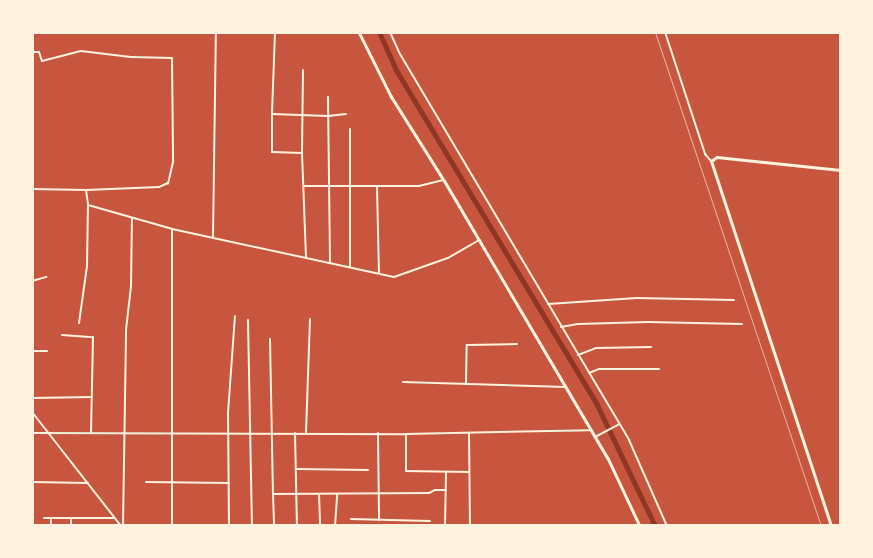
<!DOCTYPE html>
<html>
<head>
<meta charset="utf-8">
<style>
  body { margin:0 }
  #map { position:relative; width:873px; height:558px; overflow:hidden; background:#c8553d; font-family:Overpass,sans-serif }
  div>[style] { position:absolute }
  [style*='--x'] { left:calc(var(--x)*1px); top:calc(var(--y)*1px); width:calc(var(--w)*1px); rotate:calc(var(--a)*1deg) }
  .canal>* { height:5px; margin:-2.5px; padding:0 2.5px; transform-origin:2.5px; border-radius:2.5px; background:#8f3625 }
  .minor>* { height:2px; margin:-1px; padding:0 1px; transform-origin:1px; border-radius:1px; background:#fff3e0 }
  .tertiary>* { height:2.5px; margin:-1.25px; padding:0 1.25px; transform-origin:1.25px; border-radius:1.25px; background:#fff3e0 }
  .rail>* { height:1px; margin:-0.5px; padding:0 0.5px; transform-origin:0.5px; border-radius:0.5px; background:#e9b49f }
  span { translate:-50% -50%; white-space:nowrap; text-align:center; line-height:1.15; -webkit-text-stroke:5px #fff3e0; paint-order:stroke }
  .frame { position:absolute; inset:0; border:34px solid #fff3e0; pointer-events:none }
</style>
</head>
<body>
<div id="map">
  <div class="canal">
    <i style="--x:379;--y:32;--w:42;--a:65.9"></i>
    <i style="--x:396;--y:70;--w:391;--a:59"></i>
    <i style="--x:597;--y:405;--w:134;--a:64.4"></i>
  </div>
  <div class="minor">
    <i style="--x:390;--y:32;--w:24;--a:66"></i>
    <i style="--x:400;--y:54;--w:449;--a:59.3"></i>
    <i style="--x:629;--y:440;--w:94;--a:66.2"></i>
    <i style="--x:665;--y:32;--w:128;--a:71.8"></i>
    <i style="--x:705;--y:154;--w:9;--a:49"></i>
    <i style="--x:32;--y:52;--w:7;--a:0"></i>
    <i style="--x:39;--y:52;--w:9;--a:72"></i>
    <i style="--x:42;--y:61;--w:40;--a:-14.4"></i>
    <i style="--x:81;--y:51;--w:50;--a:6.8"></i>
    <i style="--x:131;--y:57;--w:41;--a:1.4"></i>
    <i style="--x:172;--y:58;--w:104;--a:89.4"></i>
    <i style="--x:173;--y:162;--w:22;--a:103"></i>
    <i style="--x:168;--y:183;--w:10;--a:156"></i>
    <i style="--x:159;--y:187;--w:73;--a:177.6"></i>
    <i style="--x:303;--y:70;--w:83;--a:90.7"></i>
    <i style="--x:302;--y:153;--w:104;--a:87.8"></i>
    <i style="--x:328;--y:97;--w:165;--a:89.3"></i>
    <i style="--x:272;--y:114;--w:82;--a:-87.9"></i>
    <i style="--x:302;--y:153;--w:30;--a:-178"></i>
    <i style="--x:272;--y:152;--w:38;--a:-90"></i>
    <i style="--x:272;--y:114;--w:56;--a:2"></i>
    <i style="--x:328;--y:116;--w:18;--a:-6"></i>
    <i style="--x:304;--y:186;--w:115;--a:0"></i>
    <i style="--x:419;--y:186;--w:25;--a:-14"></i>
    <i style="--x:377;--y:186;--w:87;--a:88.7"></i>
    <i style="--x:32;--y:189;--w:54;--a:1.1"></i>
    <i style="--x:86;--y:190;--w:15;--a:82"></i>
    <i style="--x:88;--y:205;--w:87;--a:15.9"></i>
    <i style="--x:213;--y:238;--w:206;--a:-89.2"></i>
    <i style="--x:350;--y:266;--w:137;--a:-90"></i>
    <i style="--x:32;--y:281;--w:15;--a:-16"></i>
    <i style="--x:548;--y:304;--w:89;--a:-3.9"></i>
    <i style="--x:637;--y:298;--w:97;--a:1.2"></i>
    <i style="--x:248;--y:320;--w:206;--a:88.9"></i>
    <i style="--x:79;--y:323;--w:58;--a:-82"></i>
    <i style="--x:87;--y:266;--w:61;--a:-89.1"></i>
    <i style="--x:561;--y:327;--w:17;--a:-10"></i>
    <i style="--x:578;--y:324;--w:70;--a:-1.6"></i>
    <i style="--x:648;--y:322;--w:94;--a:1.2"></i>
    <i style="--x:62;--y:335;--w:31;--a:4"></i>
    <i style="--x:93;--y:337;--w:96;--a:91.2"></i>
    <i style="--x:270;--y:339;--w:155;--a:88.9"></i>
    <i style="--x:273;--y:494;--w:156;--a:-0.4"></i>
    <i style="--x:429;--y:493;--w:7;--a:-27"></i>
    <i style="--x:435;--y:490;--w:11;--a:0"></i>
    <i style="--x:32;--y:351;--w:15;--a:0"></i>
    <i style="--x:578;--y:355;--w:19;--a:-21"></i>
    <i style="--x:596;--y:348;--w:55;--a:-1"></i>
    <i style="--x:589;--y:373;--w:11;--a:-22"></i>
    <i style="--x:599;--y:369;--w:60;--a:0"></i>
    <i style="--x:403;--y:382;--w:163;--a:1.8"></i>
    <i style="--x:466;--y:384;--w:39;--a:-89"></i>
    <i style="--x:467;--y:345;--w:50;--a:-1.1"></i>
    <i style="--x:32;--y:398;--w:60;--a:-1"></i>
    <i style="--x:32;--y:412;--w:145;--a:52"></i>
    <i style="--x:32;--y:433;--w:374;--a:0.2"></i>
    <i style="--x:406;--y:434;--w:185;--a:-1.2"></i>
    <i style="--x:295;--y:433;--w:93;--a:88.8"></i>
    <i style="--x:306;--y:433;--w:114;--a:-88"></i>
    <i style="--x:378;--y:433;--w:87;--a:89.3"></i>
    <i style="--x:469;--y:433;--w:93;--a:89.4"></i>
    <i style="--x:406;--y:435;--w:36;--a:90"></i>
    <i style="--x:406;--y:471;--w:63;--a:0.9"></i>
    <i style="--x:595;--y:437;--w:27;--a:-28"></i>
    <i style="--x:296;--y:469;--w:72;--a:0.8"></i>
    <i style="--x:32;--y:482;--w:56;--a:1"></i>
    <i style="--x:146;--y:482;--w:83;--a:0.7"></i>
    <i style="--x:273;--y:494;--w:32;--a:88"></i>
    <i style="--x:319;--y:494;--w:32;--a:88"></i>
    <i style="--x:44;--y:518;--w:70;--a:0"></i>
    <i style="--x:51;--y:518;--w:8;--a:90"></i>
    <i style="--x:351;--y:519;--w:79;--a:1.5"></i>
    <i style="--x:71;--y:526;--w:8;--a:-90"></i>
    <i style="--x:123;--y:526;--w:196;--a:-89.1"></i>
    <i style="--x:126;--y:330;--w:44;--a:-83.5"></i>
    <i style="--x:131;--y:286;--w:68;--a:-89.2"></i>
    <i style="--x:172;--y:526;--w:297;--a:-90"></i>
    <i style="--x:172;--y:229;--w:227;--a:12.2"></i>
    <i style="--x:394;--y:277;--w:57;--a:-19.4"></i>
    <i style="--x:448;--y:258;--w:36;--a:-30"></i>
    <i style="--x:229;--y:526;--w:113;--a:-90.5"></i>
    <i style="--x:228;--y:413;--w:97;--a:-85.9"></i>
    <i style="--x:335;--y:526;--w:32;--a:-86"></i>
    <i style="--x:445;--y:526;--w:54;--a:-88.9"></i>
  </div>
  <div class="tertiary">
    <i style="--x:359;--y:32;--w:72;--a:63.4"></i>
    <i style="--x:391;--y:96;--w:99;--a:57.8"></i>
    <i style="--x:444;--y:180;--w:323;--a:59.5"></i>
    <i style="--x:608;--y:458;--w:75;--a:64.8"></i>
    <i style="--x:831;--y:526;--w:384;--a:-108.2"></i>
    <i style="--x:711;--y:161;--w:7;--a:-34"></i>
    <i style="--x:717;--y:157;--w:124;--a:6"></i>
  </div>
  <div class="rail">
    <i style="--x:655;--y:32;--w:521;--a:71.43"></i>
  </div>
  <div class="frame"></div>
</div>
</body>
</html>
